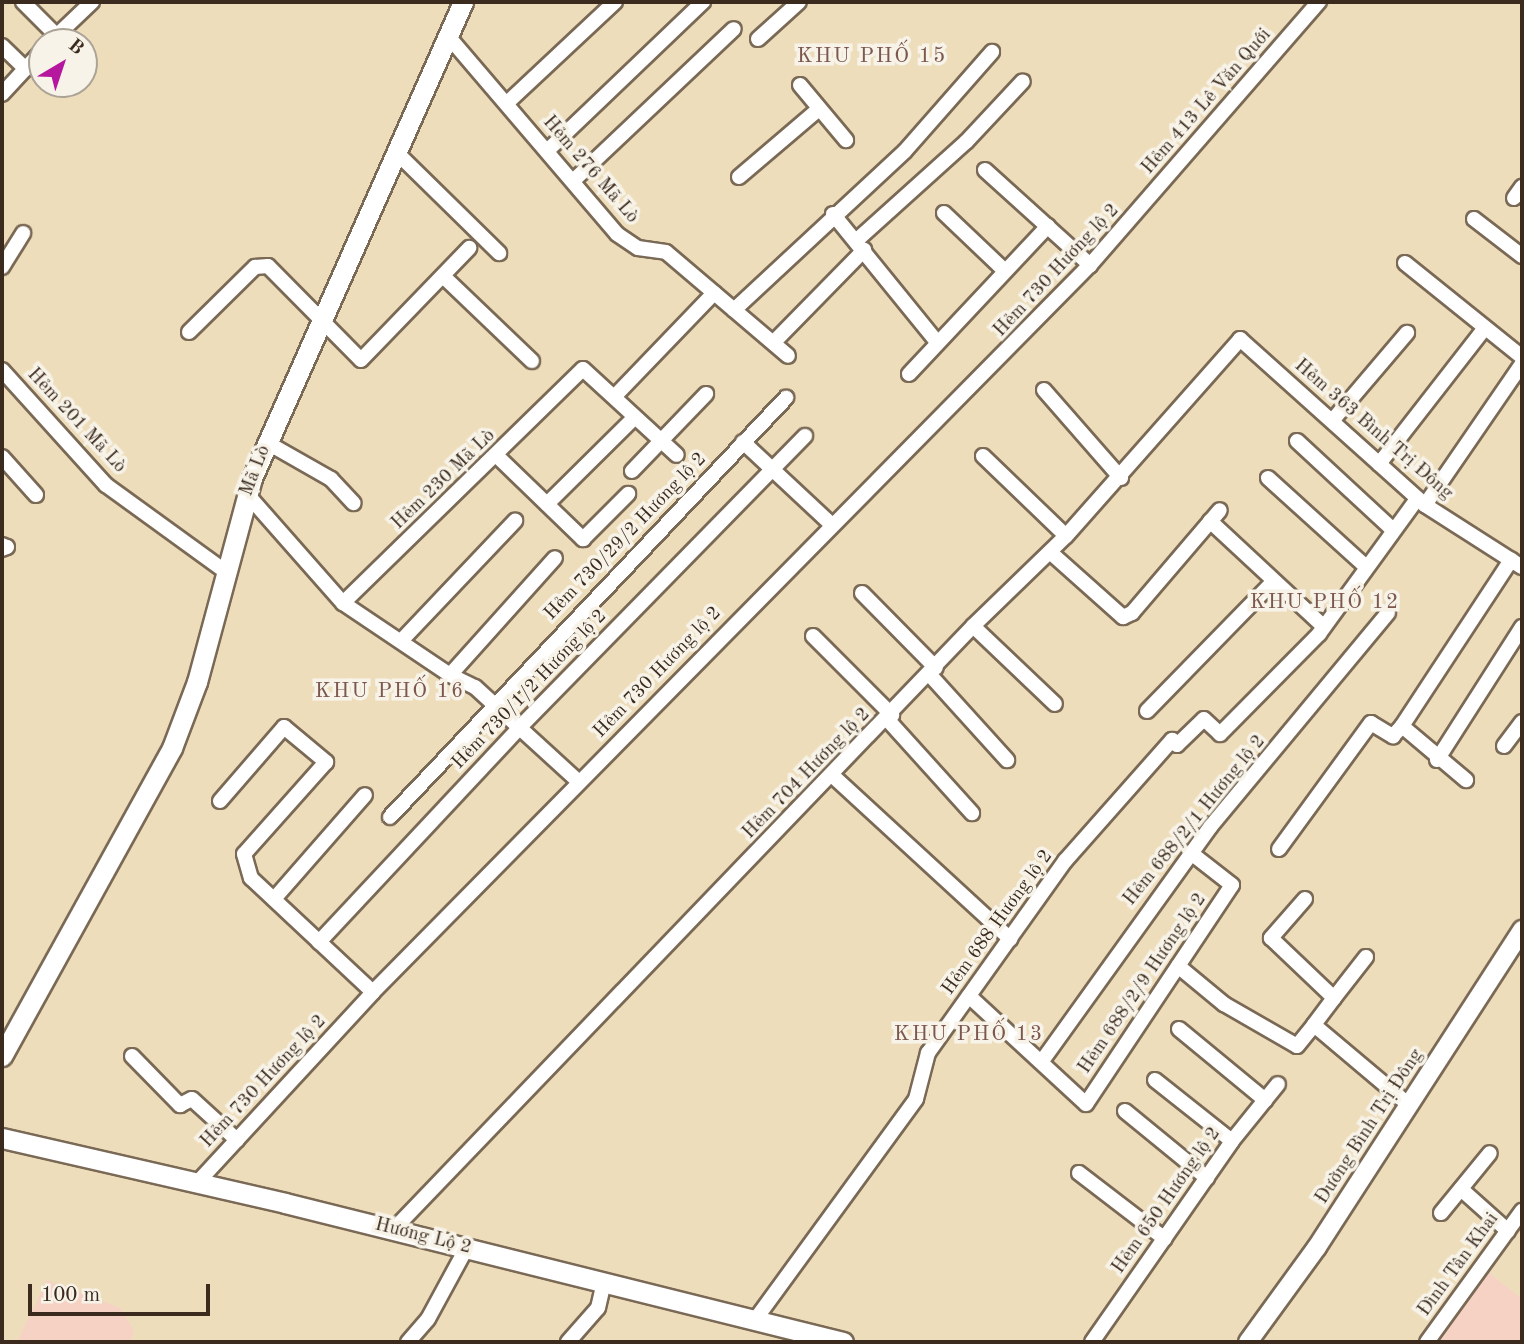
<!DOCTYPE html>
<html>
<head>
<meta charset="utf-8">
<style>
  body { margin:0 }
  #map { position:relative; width:1524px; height:1344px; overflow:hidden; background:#edb; font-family:"Old Standard TT",serif }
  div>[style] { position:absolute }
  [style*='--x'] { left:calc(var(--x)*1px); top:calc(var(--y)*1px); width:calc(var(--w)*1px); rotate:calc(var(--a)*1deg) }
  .built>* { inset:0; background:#f6d2c5 }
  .roads { filter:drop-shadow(2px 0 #7a6955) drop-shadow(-2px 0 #7a6955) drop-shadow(0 2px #7a6955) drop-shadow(0 -2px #7a6955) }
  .minor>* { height:14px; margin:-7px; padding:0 7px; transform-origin:7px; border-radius:7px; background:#fff }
  .tertiary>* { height:18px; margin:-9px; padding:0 9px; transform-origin:9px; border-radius:9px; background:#fff }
  .secondary>* { height:19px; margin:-9.5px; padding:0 9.5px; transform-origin:9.5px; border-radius:9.5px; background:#fff }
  span { translate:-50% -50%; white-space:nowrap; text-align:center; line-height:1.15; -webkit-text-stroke:7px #f7f3e8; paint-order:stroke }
  .street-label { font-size:19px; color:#3b2a1e }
  .neighbourhood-label { font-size:21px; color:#7c574d; letter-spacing:2px }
  .frame { position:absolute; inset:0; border:4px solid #3b2a1e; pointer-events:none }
  .north { position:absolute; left:28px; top:28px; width:70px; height:70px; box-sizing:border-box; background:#f7f3e8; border:2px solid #aca397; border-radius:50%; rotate:39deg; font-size:19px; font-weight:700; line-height:28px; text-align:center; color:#3b2a1e }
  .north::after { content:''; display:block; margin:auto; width:24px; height:32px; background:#b5179e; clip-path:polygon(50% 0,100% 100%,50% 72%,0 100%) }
  .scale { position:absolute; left:28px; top:1284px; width:182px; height:32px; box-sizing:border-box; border:4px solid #3b2a1e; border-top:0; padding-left:9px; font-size:21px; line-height:24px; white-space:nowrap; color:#3b2a1e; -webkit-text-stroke:5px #f7f3e8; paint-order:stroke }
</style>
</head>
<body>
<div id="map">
  <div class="built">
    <i style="clip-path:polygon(1488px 1272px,1522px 1299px,1522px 1342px,1436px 1342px)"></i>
    <i style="clip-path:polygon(47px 1280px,120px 1308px,134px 1330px,130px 1342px,17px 1342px)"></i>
  </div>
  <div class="roads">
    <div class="minor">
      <i style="--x:23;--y:2;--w:47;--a:45"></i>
      <i style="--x:448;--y:36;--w:260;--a:49.5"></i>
      <i style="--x:617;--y:234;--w:25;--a:34"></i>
      <i style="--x:638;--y:248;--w:28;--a:8"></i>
      <i style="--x:666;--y:252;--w:160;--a:40.4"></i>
      <i style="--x:758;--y:39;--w:55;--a:-42.1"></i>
      <i style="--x:50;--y:42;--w:58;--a:-43.6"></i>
      <i style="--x:2;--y:46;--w:33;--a:44"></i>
      <i style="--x:800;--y:85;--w:72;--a:50.1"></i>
      <i style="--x:2;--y:94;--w:59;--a:-47.1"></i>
      <i style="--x:507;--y:103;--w:148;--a:-43.1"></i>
      <i style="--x:395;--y:151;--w:146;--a:44.4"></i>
      <i style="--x:547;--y:151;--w:216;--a:-43.7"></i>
      <i style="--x:985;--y:170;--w:142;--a:42.1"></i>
      <i style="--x:739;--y:177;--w:105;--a:-40.4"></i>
      <i style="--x:573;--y:181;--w:221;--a:-43.4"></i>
      <i style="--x:1514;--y:198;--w:14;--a:-54"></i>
      <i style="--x:944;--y:213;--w:84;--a:43.6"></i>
      <i style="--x:833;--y:214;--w:166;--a:50.9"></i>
      <i style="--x:1474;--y:219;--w:61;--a:37.6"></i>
      <i style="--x:857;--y:240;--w:147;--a:-42"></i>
      <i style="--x:966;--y:142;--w:83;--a:-46.9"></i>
      <i style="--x:1405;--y:263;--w:150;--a:38.8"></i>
      <i style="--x:2;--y:267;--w:40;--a:-58"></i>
      <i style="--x:443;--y:276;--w:123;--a:43.7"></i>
      <i style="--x:734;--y:310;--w:233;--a:-42.9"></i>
      <i style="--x:905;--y:151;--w:132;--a:-48.7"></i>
      <i style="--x:189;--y:332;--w:93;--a:-44.6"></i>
      <i style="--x:255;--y:267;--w:13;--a:-4"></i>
      <i style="--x:268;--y:266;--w:132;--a:45.3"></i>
      <i style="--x:361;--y:360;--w:156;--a:-46"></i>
      <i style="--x:774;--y:342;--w:129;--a:-45.6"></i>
      <i style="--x:2;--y:370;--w:155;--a:47.9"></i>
      <i style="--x:106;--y:485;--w:147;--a:35.9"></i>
      <i style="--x:909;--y:374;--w:203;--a:-46.8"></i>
      <i style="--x:1044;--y:390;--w:117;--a:48.8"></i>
      <i style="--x:615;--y:396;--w:143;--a:-46.1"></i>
      <i style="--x:1332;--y:421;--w:116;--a:-49.6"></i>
      <i style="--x:1297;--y:441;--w:131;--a:42.8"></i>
      <i style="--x:266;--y:442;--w:75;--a:29.6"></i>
      <i style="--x:331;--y:479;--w:33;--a:47"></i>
      <i style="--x:743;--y:442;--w:120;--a:43"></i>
      <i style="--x:497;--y:456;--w:120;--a:44"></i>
      <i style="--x:583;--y:539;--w:64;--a:-45"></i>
      <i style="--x:983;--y:456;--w:115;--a:43.9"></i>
      <i style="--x:2;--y:457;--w:51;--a:48.2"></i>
      <i style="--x:1379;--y:464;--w:172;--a:-52.1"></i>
      <i style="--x:632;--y:471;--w:107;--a:-46.1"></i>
      <i style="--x:1268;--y:478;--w:132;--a:42.2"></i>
      <i style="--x:246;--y:493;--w:147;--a:48.6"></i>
      <i style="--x:343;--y:603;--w:335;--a:-44.3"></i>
      <i style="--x:583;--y:369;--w:127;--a:42.5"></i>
      <i style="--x:547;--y:504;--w:122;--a:-44.7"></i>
      <i style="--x:1425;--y:505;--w:171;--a:-55.5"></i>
      <i style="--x:1210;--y:521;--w:153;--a:42.9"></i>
      <i style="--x:2;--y:545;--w:5;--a:22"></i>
      <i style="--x:7;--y:547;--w:5;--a:158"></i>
      <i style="--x:1050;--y:552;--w:98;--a:41.7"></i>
      <i style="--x:1123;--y:617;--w:10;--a:-24"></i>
      <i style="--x:1132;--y:613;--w:135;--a:-49.5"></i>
      <i style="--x:862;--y:593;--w:105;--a:45.4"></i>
      <i style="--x:343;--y:603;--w:129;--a:33.9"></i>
      <i style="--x:450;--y:675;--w:28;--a:26"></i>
      <i style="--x:475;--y:687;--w:141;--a:42.4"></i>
      <i style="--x:973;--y:626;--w:113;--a:43.6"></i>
      <i style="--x:813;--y:636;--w:112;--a:45"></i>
      <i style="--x:401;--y:641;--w:166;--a:-46.5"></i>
      <i style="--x:450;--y:675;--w:157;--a:-48.1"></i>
      <i style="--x:930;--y:675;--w:115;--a:47.8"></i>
      <i style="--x:1147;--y:711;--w:179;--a:-45.7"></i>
      <i style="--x:887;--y:719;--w:127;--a:47.9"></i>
      <i style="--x:1402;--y:726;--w:84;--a:40.2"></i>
      <i style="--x:1504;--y:746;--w:30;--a:-53"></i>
      <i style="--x:1437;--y:760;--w:158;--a:-57.4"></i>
      <i style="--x:833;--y:776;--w:241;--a:42.6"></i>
      <i style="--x:220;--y:801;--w:98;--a:-49.1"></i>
      <i style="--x:284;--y:727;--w:55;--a:39.8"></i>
      <i style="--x:326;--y:762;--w:123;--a:131.7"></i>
      <i style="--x:244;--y:854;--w:25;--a:74"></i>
      <i style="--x:251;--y:878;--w:167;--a:43.1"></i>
      <i style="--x:390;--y:817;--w:577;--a:-46.62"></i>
      <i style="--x:1279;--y:849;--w:156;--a:-53.9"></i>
      <i style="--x:1371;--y:723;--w:26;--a:31"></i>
      <i style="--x:1393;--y:736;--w:13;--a:-48"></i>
      <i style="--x:1402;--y:726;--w:199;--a:-56.7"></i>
      <i style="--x:274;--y:899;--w:138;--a:-48.8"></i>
      <i style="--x:1305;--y:899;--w:52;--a:131.1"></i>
      <i style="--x:1271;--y:938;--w:87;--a:43.6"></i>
      <i style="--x:1334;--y:998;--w:34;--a:127"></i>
      <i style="--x:1314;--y:1025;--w:124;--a:40.1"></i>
      <i style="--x:319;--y:942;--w:296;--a:-46.9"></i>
      <i style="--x:521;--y:726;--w:406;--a:-45.6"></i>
      <i style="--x:1178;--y:966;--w:60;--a:39.6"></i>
      <i style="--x:1224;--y:1004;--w:84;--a:29.9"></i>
      <i style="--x:1297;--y:1046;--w:27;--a:-51"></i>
      <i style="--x:969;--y:996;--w:159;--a:42.7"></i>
      <i style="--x:1086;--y:1104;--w:263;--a:-56.3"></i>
      <i style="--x:1232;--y:885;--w:52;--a:-142"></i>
      <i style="--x:1334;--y:998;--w:52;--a:-52"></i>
      <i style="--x:1179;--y:1029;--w:112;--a:39.5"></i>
      <i style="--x:132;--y:1056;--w:69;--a:45.6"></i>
      <i style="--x:180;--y:1105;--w:13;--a:-27"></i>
      <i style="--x:192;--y:1099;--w:61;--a:42.3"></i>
      <i style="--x:1042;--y:1061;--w:289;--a:-54.3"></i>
      <i style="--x:1211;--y:826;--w:277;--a:-50.3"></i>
      <i style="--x:1155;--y:1080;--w:98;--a:38.4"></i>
      <i style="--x:1125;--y:1111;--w:106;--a:39.3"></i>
      <i style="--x:1079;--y:1173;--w:108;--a:37.5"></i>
      <i style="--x:197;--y:1183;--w:260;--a:-47.3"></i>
      <i style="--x:373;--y:992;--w:1021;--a:-45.4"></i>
      <i style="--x:1090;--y:265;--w:349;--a:-49"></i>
      <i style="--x:1461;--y:1189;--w:63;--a:41.8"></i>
      <i style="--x:1441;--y:1213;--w:77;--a:-50.8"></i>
      <i style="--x:394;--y:1229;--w:836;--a:-46.16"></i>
      <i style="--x:973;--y:626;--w:129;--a:-44.1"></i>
      <i style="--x:1066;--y:536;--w:263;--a:-48.5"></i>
      <i style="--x:1240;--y:339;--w:249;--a:41.9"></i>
      <i style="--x:1425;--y:505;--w:115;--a:32.6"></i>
      <i style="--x:755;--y:1320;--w:273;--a:-53.9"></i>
      <i style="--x:916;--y:1099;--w:48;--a:-75.4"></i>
      <i style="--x:928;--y:1053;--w:236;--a:-54.5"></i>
      <i style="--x:1065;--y:861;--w:162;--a:-48.5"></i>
      <i style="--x:1172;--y:740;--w:7;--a:45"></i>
      <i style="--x:1177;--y:745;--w:37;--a:-44"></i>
      <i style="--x:1204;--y:719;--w:22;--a:43"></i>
      <i style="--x:1220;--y:734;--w:141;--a:-45.3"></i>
      <i style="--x:1319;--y:634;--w:167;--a:-54"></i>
      <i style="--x:408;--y:1342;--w:30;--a:-49"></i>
      <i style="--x:428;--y:1319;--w:80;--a:-61.5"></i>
      <i style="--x:568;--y:1342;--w:45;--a:-48.6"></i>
      <i style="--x:598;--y:1308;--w:27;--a:-77"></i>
      <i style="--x:1092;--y:1342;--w:245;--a:-55.1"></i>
      <i style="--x:1232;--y:1141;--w:73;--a:-51.1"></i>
      <i style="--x:1427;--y:1342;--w:162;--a:-54.1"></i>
    </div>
    <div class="tertiary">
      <i style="--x:1248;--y:1342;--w:117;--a:-54"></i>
      <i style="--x:1317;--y:1247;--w:378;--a:-57.1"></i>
    </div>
    <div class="secondary">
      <i style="--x:2;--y:1056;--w:352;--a:-61.1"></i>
      <i style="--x:172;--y:748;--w:71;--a:-69.3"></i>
      <i style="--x:197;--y:682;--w:211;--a:-74.9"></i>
      <i style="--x:252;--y:478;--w:521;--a:-66.09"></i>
      <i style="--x:2;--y:1138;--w:290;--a:12.9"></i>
      <i style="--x:285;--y:1203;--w:575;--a:13.99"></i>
    </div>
  </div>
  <div class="street-label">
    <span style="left:1207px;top:102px;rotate:-49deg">Hẻm 413 Lê Văn Quới</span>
    <span style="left:590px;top:170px;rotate:49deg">Hẻm 276 Mã Lò</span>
    <span style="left:1057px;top:271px;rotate:-47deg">Hẻm 730 Hương lộ 2</span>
    <span style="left:76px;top:421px;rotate:47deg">Hẻm 201 Mã Lò</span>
    <span style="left:1373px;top:430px;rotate:41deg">Hẻm 363 Bình Trị Đông</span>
    <span style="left:256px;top:471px;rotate:-69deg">Mã Lò</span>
    <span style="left:444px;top:480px;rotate:-44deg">Hẻm 230 Mã Lò</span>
    <span style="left:626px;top:537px;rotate:-46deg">Hẻm 730/29/2 Hương lộ 2</span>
    <span style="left:658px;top:673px;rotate:-46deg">Hẻm 730 Hương lộ 2</span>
    <span style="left:530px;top:690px;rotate:-46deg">Hẻm 730/1/2 Hương lộ 2</span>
    <span style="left:807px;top:774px;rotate:-46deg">Hẻm 704 Hương lộ 2</span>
    <span style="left:1195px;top:821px;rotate:-51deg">Hẻm 688/2/1 Hương lộ 2</span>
    <span style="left:998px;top:923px;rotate:-54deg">Hẻm 688 Hương lộ 2</span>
    <span style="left:1143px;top:984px;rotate:-56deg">Hẻm 688/2/9 Hương lộ 2</span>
    <span style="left:264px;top:1082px;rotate:-47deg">Hẻm 730 Hương lộ 2</span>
    <span style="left:1370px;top:1127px;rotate:-57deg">Đường Bình Trị Đông</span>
    <span style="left:1167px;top:1201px;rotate:-55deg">Hẻm 650 Hương lộ 2</span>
    <span style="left:423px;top:1237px;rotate:14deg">Hương Lộ 2</span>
    <span style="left:1459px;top:1265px;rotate:-54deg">Đình Tân Khai</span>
  </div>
  <div class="neighbourhood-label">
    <span style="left:872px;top:57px">KHU PHỐ 15</span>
    <span style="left:1325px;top:603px">KHU PHỐ 12</span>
    <span style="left:390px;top:692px">KHU PHỐ 16</span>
    <span style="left:969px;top:1035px">KHU PHỐ 13</span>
  </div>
  <div class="frame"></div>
  <div class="north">B</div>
  <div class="scale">100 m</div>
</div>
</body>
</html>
